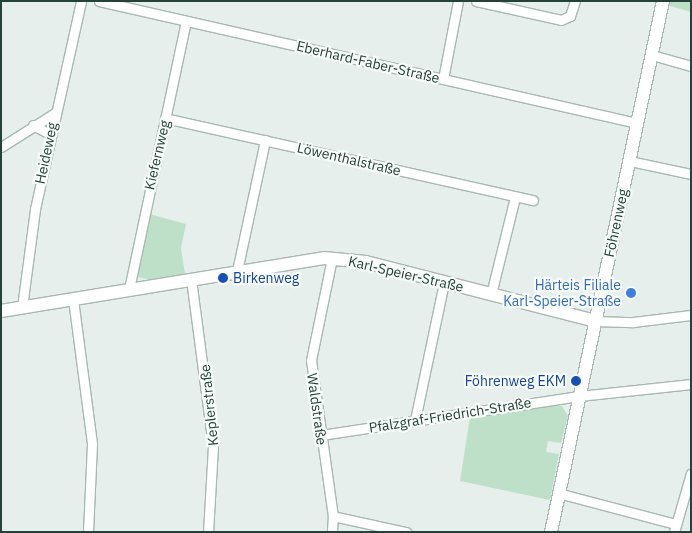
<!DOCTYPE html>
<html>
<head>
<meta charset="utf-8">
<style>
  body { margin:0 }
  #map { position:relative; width:692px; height:533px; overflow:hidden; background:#e6efeb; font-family:"IBM Plex Sans",sans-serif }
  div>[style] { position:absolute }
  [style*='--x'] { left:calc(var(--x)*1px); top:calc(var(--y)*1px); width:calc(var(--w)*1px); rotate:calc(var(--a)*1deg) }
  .green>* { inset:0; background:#bfe0c8 }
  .roads { filter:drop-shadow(1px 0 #a8b8b2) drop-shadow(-1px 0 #a8b8b2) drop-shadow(0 1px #a8b8b2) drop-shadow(0 -1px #a8b8b2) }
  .street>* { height:9px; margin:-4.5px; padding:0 4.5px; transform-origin:4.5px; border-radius:4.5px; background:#fff }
  .secondary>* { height:12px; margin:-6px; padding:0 6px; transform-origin:6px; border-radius:6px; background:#fff }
  .dots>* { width:14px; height:14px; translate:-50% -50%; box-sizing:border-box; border:2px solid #f7fbf9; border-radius:50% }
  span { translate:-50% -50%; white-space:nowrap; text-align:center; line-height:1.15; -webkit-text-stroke:4.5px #f7fbf9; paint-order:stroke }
  .street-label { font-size:14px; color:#24423a }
  .transit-label { font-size:14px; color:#164399 }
  .left { translate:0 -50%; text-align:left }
  .right { translate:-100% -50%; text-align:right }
  .shop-label { font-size:14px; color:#366cbe }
  .frame { position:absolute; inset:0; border:2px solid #24423a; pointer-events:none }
</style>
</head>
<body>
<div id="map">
  <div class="green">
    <i style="clip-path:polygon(668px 1px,691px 1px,691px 12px,667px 5px)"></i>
    <i style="clip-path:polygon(149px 214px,186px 224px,181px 248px,185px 274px,151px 280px,138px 277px)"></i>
    <i style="clip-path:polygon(545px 406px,562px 406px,568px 416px,561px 443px,548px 441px,546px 452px,559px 454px,550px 500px,460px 481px,470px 417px)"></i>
  </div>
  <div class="roads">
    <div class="street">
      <i style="--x:99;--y:1;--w:552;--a:12.78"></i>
      <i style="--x:476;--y:1;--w:87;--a:12.6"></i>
      <i style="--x:561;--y:20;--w:10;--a:-24"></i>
      <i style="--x:570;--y:16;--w:16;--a:-72"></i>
      <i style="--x:652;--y:55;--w:41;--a:15.8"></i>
      <i style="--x:443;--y:79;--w:79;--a:-79.1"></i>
      <i style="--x:165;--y:118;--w:377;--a:12.6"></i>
      <i style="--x:33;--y:125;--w:19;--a:28"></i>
      <i style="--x:1;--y:147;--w:64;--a:-32.2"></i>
      <i style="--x:630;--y:161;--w:62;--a:12"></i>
      <i style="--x:332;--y:258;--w:104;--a:101.6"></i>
      <i style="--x:311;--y:360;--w:158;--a:82"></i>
      <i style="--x:333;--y:516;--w:16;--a:94"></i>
      <i style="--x:237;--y:271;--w:134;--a:-77.9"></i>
      <i style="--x:191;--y:279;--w:168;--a:82.5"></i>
      <i style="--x:213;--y:446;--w:86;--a:93.3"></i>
      <i style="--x:129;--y:289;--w:274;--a:-78"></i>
      <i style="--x:491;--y:294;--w:100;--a:-76.1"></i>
      <i style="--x:73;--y:299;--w:146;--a:82.5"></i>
      <i style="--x:92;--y:444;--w:88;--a:92.6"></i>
      <i style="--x:22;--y:307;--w:99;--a:-82.4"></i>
      <i style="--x:35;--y:209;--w:213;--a:-77.5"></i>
      <i style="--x:595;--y:321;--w:38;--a:2"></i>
      <i style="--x:633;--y:322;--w:58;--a:-6.9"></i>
      <i style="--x:415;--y:420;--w:141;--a:-78.1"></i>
      <i style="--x:321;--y:435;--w:261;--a:-8.6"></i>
      <i style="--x:579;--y:396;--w:113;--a:-6.1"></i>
      <i style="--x:558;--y:493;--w:121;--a:14.8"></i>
      <i style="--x:333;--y:516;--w:75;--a:12.4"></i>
      <i style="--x:674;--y:532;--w:61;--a:-73.9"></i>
    </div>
    <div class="secondary">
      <i style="--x:1;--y:311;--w:327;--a:-9.3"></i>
      <i style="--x:324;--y:258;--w:42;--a:5.4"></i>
      <i style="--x:366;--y:262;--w:236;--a:14.4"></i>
      <i style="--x:551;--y:532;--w:543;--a:-78.09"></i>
    </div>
  </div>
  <div class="dots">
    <i style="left:223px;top:278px;background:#1a4fb4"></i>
    <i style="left:631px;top:293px;background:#3f7fe0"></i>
    <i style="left:576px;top:381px;background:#1a4fb4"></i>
  </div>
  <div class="street-label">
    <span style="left:368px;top:62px;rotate:13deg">Eberhard-Faber-Straße</span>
    <span style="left:46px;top:153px;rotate:-78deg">Heideweg</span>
    <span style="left:157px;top:155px;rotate:-77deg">Kiefernweg</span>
    <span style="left:349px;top:159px;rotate:13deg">Löwenthalstraße</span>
    <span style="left:616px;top:223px;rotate:-78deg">Föhrenweg</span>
    <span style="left:406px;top:274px;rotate:13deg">Karl-Speier-Straße</span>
    <span style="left:209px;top:405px;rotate:-96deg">Keplerstraße</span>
    <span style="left:317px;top:409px;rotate:82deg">Waldstraße</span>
    <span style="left:450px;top:415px;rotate:-9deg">Pfalzgraf-Friedrich-Straße</span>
  </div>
  <div class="transit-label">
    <span class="left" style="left:233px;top:278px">Birkenweg</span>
    <span class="right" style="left:566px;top:381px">Föhrenweg EKM</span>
  </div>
  <div class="shop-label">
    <span class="right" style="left:621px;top:293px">Härteis Filiale<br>Karl-Speier-Straße</span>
  </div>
  <div class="frame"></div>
</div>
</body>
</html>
